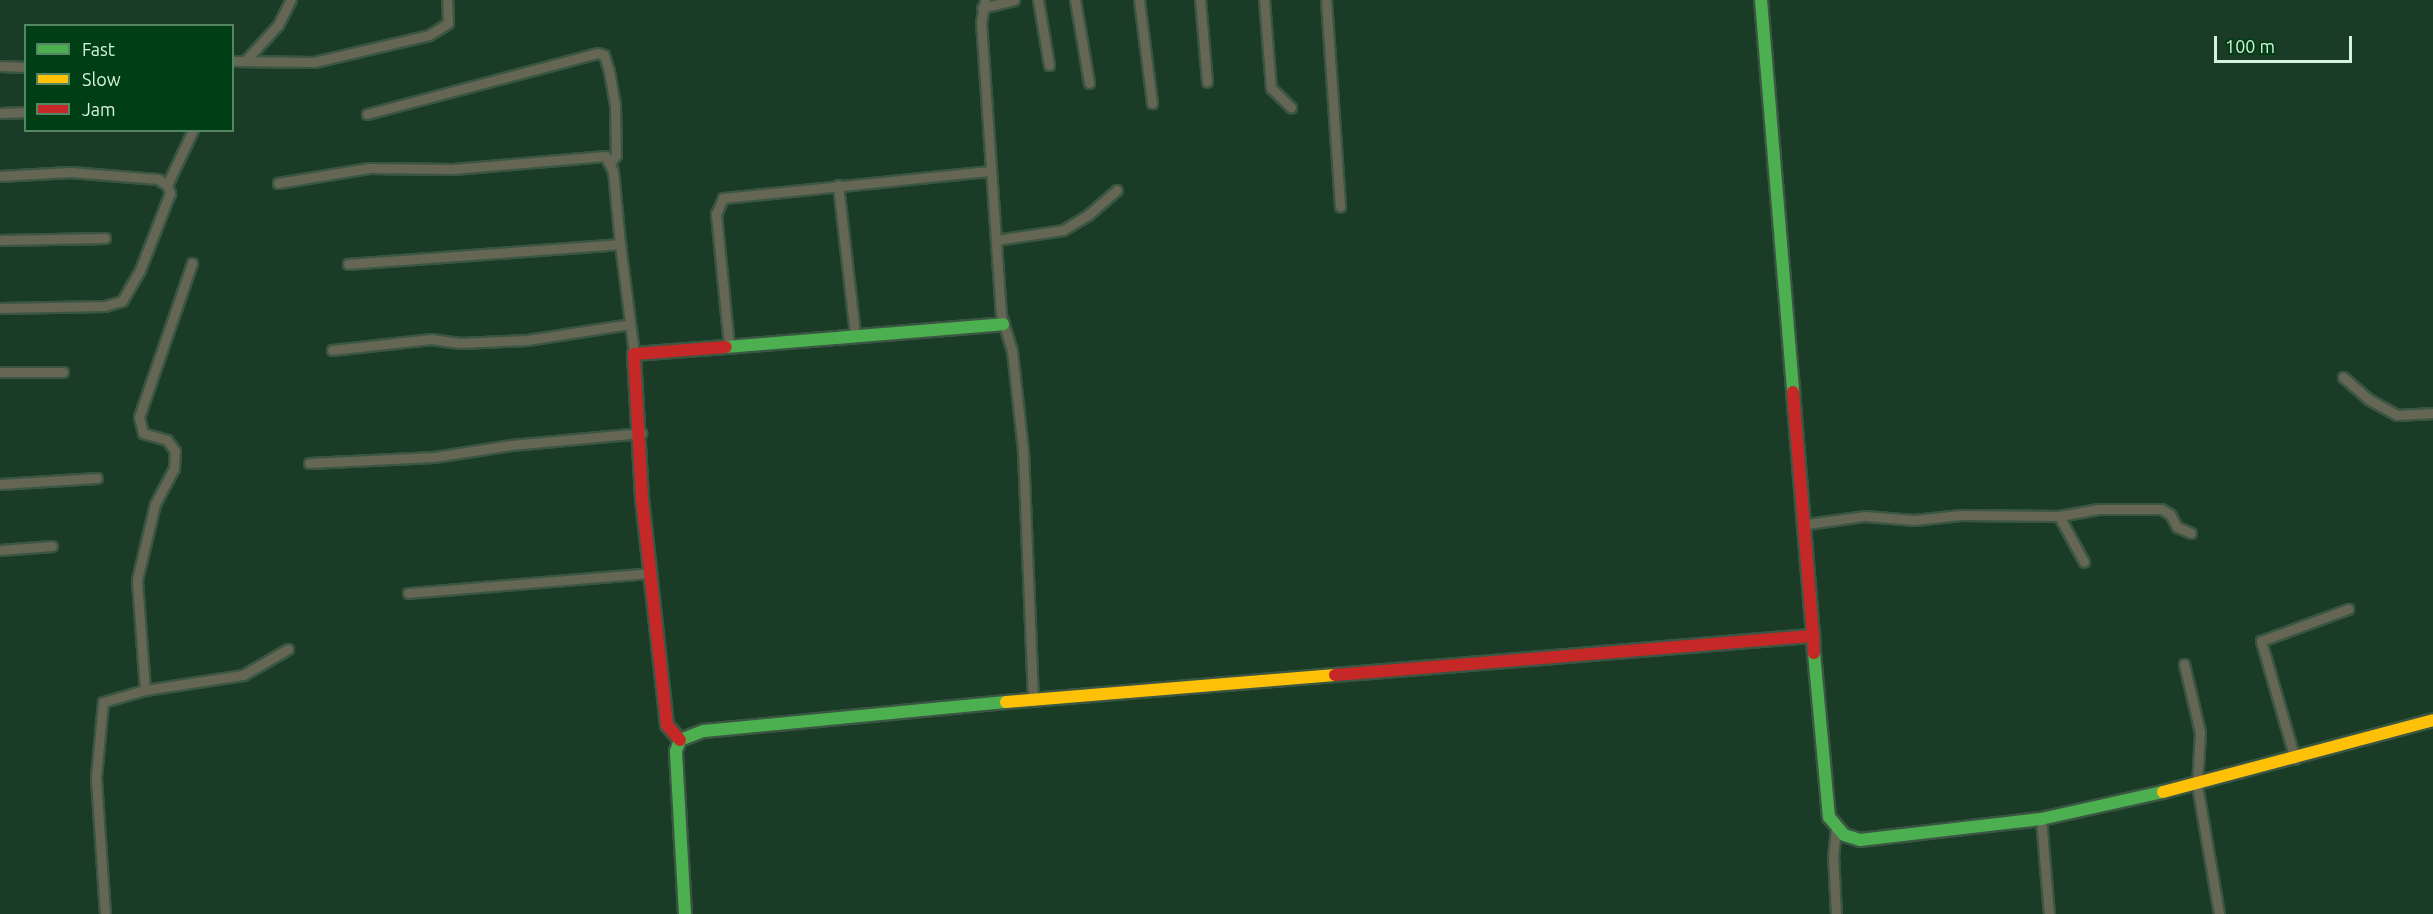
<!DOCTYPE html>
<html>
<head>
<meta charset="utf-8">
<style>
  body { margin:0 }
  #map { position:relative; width:2433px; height:914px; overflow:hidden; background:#1a3b25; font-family:Ubuntu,sans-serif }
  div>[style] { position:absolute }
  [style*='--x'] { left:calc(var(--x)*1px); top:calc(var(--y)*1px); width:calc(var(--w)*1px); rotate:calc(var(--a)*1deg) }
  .roads { filter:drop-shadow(2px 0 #3a5643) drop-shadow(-2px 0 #3a5643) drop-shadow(0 2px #3a5643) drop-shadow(0 -2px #3a5643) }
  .street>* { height:9px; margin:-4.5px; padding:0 4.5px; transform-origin:4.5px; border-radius:4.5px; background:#665 }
  .fast>* { height:12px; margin:-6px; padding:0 6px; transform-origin:6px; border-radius:6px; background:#4caf50 }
  .slow>* { height:12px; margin:-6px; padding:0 6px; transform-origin:6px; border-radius:6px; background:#ffc107 }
  .jam>* { height:12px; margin:-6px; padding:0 6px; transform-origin:6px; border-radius:6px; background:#c62828 }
  span { translate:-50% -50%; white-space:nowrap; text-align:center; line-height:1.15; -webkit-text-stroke:6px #003e16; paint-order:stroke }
  .legend { position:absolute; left:24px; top:24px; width:210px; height:108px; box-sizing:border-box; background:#003e16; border:2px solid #558664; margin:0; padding:8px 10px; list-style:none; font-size:18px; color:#d5f3da }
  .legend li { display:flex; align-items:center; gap:12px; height:30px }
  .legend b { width:30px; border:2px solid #558664 }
  .scale { position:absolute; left:2214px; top:36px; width:138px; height:27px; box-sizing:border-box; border:3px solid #d5f3da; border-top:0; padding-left:8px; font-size:18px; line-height:21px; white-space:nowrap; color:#d5f3da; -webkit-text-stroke:4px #003e16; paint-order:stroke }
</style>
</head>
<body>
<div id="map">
  <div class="roads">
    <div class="street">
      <i style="--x:985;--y:0;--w:22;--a:100"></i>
      <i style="--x:981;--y:22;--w:294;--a:86.1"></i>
      <i style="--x:1001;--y:315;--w:38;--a:73"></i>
      <i style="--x:1012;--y:351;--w:101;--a:83.7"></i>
      <i style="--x:1023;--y:451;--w:248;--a:87.7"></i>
      <i style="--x:1038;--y:0;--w:66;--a:80.4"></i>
      <i style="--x:1075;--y:0;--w:84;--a:80.4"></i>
      <i style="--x:1139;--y:0;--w:104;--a:82.8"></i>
      <i style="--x:1200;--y:0;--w:82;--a:85.1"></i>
      <i style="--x:1264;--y:0;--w:88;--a:85.5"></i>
      <i style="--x:1271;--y:88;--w:28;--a:44"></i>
      <i style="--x:1326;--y:0;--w:207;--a:86.1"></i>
      <i style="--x:982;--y:8;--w:33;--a:-14"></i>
      <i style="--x:246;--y:60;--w:47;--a:-47.6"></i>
      <i style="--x:278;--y:25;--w:28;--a:-63"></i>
      <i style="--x:232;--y:61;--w:82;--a:0.7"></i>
      <i style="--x:314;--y:62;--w:118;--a:-13.2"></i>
      <i style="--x:429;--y:35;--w:22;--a:-32"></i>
      <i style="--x:448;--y:23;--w:23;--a:-92"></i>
      <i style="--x:0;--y:66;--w:26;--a:2"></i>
      <i style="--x:0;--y:113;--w:26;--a:-2"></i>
      <i style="--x:367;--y:114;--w:239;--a:-14.8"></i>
      <i style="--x:598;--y:53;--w:6;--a:18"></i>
      <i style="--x:604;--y:55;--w:17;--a:73"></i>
      <i style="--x:609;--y:71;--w:35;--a:80"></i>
      <i style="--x:615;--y:105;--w:50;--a:88.9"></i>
      <i style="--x:616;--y:155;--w:10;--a:127"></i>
      <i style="--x:0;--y:176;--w:70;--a:-3.3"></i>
      <i style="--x:70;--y:172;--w:88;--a:4.5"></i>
      <i style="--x:158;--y:179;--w:11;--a:34"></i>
      <i style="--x:167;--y:185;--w:9;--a:69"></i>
      <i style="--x:170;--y:193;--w:83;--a:111.3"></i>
      <i style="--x:140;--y:270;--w:36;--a:120"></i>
      <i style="--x:122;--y:301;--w:18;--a:164"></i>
      <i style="--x:105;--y:306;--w:105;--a:178.9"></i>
      <i style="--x:278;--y:183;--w:92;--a:-9.4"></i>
      <i style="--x:369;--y:168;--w:84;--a:0.7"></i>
      <i style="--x:453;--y:169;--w:153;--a:-4.9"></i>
      <i style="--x:605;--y:156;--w:17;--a:62"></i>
      <i style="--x:613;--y:171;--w:73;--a:84.5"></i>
      <i style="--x:167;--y:185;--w:61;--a:-64.7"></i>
      <i style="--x:838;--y:185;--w:151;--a:83.5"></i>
      <i style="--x:0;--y:240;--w:105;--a:-1.1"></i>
      <i style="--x:996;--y:240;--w:68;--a:-8.5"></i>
      <i style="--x:1063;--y:230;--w:29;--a:-31"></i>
      <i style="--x:1088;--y:215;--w:38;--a:-41"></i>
      <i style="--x:348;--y:264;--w:273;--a:-4.2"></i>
      <i style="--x:620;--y:244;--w:111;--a:82.7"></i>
      <i style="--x:729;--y:346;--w:133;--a:-95.6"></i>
      <i style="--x:716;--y:214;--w:17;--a:-66"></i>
      <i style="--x:723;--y:198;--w:269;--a:-5.8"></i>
      <i style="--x:332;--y:350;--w:100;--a:-6.3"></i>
      <i style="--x:431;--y:339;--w:29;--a:8"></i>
      <i style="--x:460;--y:343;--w:67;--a:-2.6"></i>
      <i style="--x:527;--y:340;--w:104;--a:-8.8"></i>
      <i style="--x:0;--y:372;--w:63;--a:0"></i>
      <i style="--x:2343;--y:377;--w:33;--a:41"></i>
      <i style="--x:2368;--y:399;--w:33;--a:29"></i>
      <i style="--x:2397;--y:415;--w:36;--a:-3"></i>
      <i style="--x:309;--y:463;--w:125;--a:-2.7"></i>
      <i style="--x:434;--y:457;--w:78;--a:-8.9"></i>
      <i style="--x:511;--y:445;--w:131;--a:-5.3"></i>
      <i style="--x:0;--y:484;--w:97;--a:-3.5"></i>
      <i style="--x:2059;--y:516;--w:52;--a:61.5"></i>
      <i style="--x:1807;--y:524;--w:59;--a:-7.9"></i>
      <i style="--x:1865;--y:516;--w:49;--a:4.7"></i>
      <i style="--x:1914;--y:520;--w:47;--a:-6.1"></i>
      <i style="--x:1961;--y:515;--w:98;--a:0.6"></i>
      <i style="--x:2059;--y:516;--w:40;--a:-10"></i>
      <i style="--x:2098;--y:509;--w:63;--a:0"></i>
      <i style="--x:2161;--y:509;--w:10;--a:29"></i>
      <i style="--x:2170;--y:514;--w:15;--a:62"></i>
      <i style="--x:2177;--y:527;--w:15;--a:23"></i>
      <i style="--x:0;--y:550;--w:52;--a:-4.4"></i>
      <i style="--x:408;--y:593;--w:244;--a:-4.7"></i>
      <i style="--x:2184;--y:664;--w:70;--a:76.8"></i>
      <i style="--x:2200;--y:732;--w:53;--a:93.2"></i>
      <i style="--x:2197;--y:785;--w:131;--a:80.3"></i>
      <i style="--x:145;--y:690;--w:110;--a:-94.2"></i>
      <i style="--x:137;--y:580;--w:78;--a:-76.7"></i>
      <i style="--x:155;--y:504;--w:40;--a:-62"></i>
      <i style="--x:174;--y:469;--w:18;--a:-87"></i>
      <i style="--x:175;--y:451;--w:14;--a:-126"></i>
      <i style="--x:167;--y:440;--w:25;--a:-164"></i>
      <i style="--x:143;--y:433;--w:16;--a:-104"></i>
      <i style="--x:139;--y:417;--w:163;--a:-71"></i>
      <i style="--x:2295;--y:759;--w:123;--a:-106.1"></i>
      <i style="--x:2261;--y:641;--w:93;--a:-20.2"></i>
      <i style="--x:2041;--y:819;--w:95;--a:85.2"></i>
      <i style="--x:1836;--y:828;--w:27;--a:96"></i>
      <i style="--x:1833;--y:855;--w:59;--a:87.1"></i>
      <i style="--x:105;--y:914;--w:137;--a:-93.8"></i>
      <i style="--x:96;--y:777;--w:75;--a:-84.7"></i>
      <i style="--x:103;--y:702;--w:44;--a:-15.9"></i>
      <i style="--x:145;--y:690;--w:99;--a:-8.7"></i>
      <i style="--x:243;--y:675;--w:52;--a:-30"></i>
    </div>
    <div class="fast">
      <i style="--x:1761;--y:0;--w:393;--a:85.3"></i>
      <i style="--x:726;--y:347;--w:278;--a:-4.7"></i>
      <i style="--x:1814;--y:653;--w:165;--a:84.8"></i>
      <i style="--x:1829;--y:817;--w:23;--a:50"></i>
      <i style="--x:1844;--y:835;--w:17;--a:17"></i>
      <i style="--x:1860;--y:840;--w:182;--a:-6.6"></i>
      <i style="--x:2041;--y:819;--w:125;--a:-12.5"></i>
      <i style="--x:685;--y:914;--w:163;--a:-93.2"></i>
      <i style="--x:676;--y:751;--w:12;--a:-70"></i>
      <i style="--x:680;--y:740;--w:26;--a:-21"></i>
      <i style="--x:704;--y:731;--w:303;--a:-5.5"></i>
    </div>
    <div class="slow">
      <i style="--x:1006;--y:702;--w:330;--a:-4.7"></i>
      <i style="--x:2163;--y:792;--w:279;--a:-14.9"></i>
    </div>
    <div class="jam">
      <i style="--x:1793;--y:392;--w:245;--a:85.3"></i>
      <i style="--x:1335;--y:675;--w:480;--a:-4.7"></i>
      <i style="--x:1813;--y:636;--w:17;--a:87"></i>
      <i style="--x:680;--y:740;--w:20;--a:-131"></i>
      <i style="--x:667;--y:725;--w:228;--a:-96.3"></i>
      <i style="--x:642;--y:498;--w:144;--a:-93.2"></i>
      <i style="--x:634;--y:354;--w:92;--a:-4.4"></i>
    </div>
  </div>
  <ul class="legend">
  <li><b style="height:8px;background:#4caf50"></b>Fast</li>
  <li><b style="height:8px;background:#ffc107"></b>Slow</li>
  <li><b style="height:8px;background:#c62828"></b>Jam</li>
  </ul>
  <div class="scale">100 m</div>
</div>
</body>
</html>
